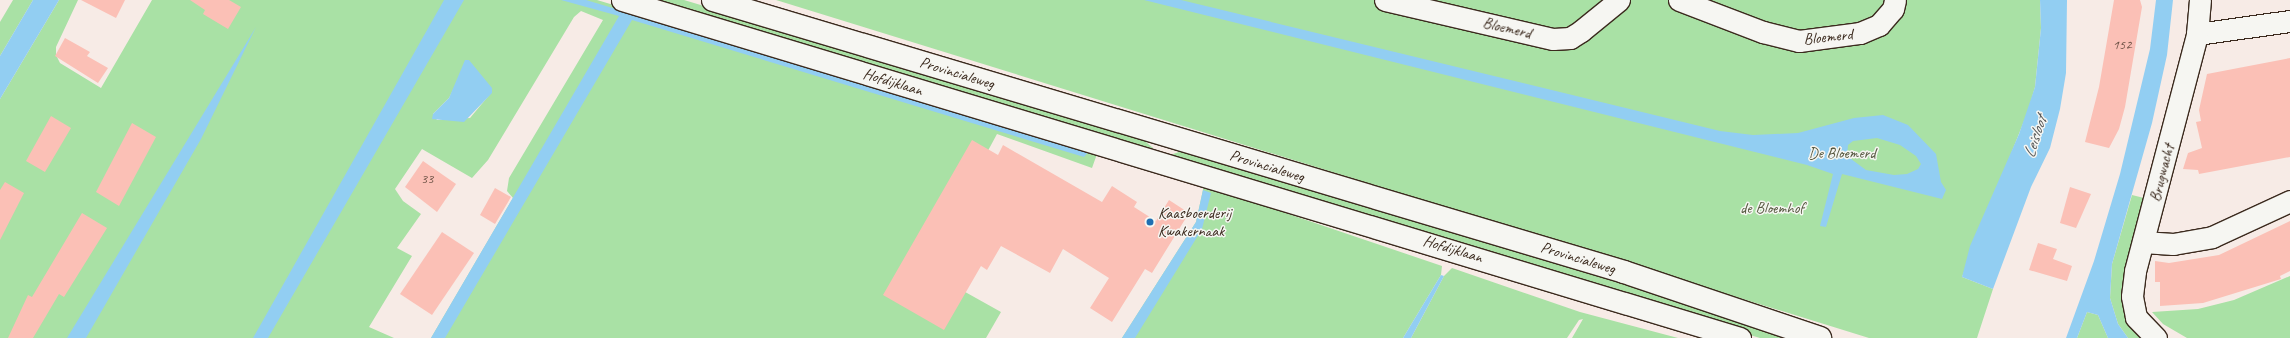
<!DOCTYPE html>
<html>
<head>
<meta charset="utf-8">
<style>
  body { margin:0 }
  #map { position:relative; width:2290px; height:338px; overflow:hidden; background:#f7ebe6; font-family:Caveat,sans-serif }
  div>[style] { position:absolute }
  [style*='--x'] { left:calc(var(--x)*1px); top:calc(var(--y)*1px); width:calc(var(--w)*1px); rotate:calc(var(--a)*1deg) }
  .green>* { inset:0; background:#a9e1a5 }
  .water>* { inset:0; background:#92cef2 }
  .building>* { inset:0; background:#fbc0b6 }
  .roads { filter:drop-shadow(1px 0 #3b2a1e) drop-shadow(-1px 0 #3b2a1e) drop-shadow(0 1px #3b2a1e) drop-shadow(0 -1px #3b2a1e) }
  .minor>* { height:21px; margin:-10.5px; padding:0 10.5px; transform-origin:10.5px; border-radius:10.5px; background:#f6f6f2 }
  .major>* { height:22px; margin:-11px; padding:0 11px; transform-origin:11px; border-radius:11px; background:#f6f6f2 }
  .dots>* { width:11px; height:11px; translate:-50% -50%; box-sizing:border-box; border:2px solid #f6f6f2; border-radius:50% }
  span { translate:-50% -50%; white-space:nowrap; text-align:center; line-height:1.15; -webkit-text-stroke:3px #f6f6f2; paint-order:stroke }
  .number-label { font-size:14px; color:#6b5044 }
  .number-label span { -webkit-text-stroke-width:0 }
  .street-label { font-size:16px; color:#3b2a1e }
  .park-label { font-size:16px; color:#565840 }
  .poi-label { font-size:16px; color:#3b2a1e }
  .left { translate:0 -50%; text-align:left }
  .water-label { font-size:17px; color:#515353; font-style:italic }
</style>
</head>
<body>
<div id="map">
  <div class="green">
    <i style="clip-path:polygon(13px 0,33px 0,0 56px,0 22px)"></i>
    <i style="clip-path:polygon(evenodd,59px 0,78px 0,56px 47px,56px 55px,60px 63px,101px 88px,152px 0,597px 0,1721px 338px,1702px 338px,1262px 205px,1442px 266px,1441px 275px,1403px 338px,1122px 338px,1196px 222px,1204px 185px,1097px 154px,1092px 168px,997px 134px,924px 269px,1001px 312px,986px 338px,431px 338px,513px 198px,507px 191px,509px 178px,603px 20px,581px 11px,574px 17px,488px 160px,472px 178px,422px 149px,395px 189px,403px 201px,421px 214px,397px 248px,412px 256px,369px 327px,394px 338px,0 338px,0 99px,59px 0,455px 86px,492px 88px,491px 93px,470px 118px,437px 120px,433px 114px,449px 98px,455px 86px)"></i>
    <i style="clip-path:polygon(639px 0,684px 0,1139px 136px,1153px 148px,1149px 150px)"></i>
    <i style="clip-path:polygon(776px 0,2040px 0,2041px 28px,2035px 87px,2028px 111px,1962px 277px,1993px 289px,1977px 338px,1869px 338px)"></i>
    <i style="clip-path:polygon(1179px 152px,1192px 152px,1651px 290px,1797px 338px,1760px 338px,1171px 159px,1173px 154px)"></i>
    <i style="clip-path:polygon(2132px 195px,2148px 199px,2129px 267px,2151px 338px,2128px 338px,2118px 324px,2110px 298px,2112px 264px)"></i>
    <i style="clip-path:polygon(1452px 268px,1580px 312px,1678px 338px,1572px 338px,1583px 319px,1579px 320px,1567px 338px,1411px 338px,1444px 276px)"></i>
    <i style="clip-path:polygon(2290px 276px,2290px 338px,2187px 338px,2163px 324px,2152px 312px,2198px 309px,2234px 300px)"></i>
    <i style="clip-path:polygon(2087px 312px,2098px 315px,2108px 338px,2077px 338px)"></i>
  </div>
  <div class="water">
    <i style="clip-path:polygon(33px 0,59px 0,0 99px,0 56px)"></i>
    <i style="clip-path:polygon(444px 0,464px 0,268px 338px,253px 338px)"></i>
    <i style="clip-path:polygon(561px 0,586px 0,1089px 151px,1084px 157px,632px 20px,445px 338px,431px 338px,619px 16px)"></i>
    <i style="clip-path:polygon(evenodd,1144px 0,1181px 0,1720px 131px,1753px 135px,1798px 133px,1854px 118px,1883px 115px,1908px 125px,1936px 154px,1941px 182px,1946px 190px,1942px 199px,1842px 174px,1826px 227px,1820px 226px,1833px 174px,1807px 165px,1144px 0,1877px 138px,1900px 145px,1916px 156px,1921px 164px,1918px 169px,1907px 174px,1894px 175px,1866px 170px,1847px 156px,1848px 145px,1853px 141px,1877px 138px)"></i>
    <i style="clip-path:polygon(2040px 0,2067px 0,2066px 73px,2060px 109px,2050px 148px,2031px 187px,1993px 289px,1962px 277px,1970px 246px,2019px 134px,2035px 87px,2041px 28px)"></i>
    <i style="clip-path:polygon(2156px 0,2173px 0,2167px 55px,2152px 123px,2112px 264px,2110px 298px,2118px 324px,2128px 338px,2108px 338px,2098px 315px,2087px 312px,2077px 338px,2066px 338px,2094px 261px,2120px 174px,2150px 49px)"></i>
    <i style="clip-path:polygon(256px 27px,201px 139px,86px 338px,67px 338px)"></i>
    <i style="clip-path:polygon(465px 60px,469px 60px,492px 88px,492px 93px,464px 122px,432px 119px,433px 114px,449px 98px)"></i>
    <i style="clip-path:polygon(1203px 190px,1211px 193px,1202px 229px,1135px 338px,1122px 338px,1196px 222px)"></i>
    <i style="clip-path:polygon(1441px 275px,1444px 276px,1411px 338px,1403px 338px)"></i>
  </div>
  <div class="building">
    <i style="clip-path:polygon(81px 0,125px 0,116px 18px)"></i>
    <i style="clip-path:polygon(190px 0,229px 0,241px 7px,228px 29px,203px 14px,205px 10px)"></i>
    <i style="clip-path:polygon(2114px 0,2140px 0,2142px 7px,2125px 107px,2119px 129px,2109px 148px,2085px 142px,2099px 87px)"></i>
    <i style="clip-path:polygon(65px 38px,90px 52px,87px 56px,108px 68px,98px 83px,55px 56px)"></i>
    <i style="clip-path:polygon(2290px 58px,2290px 157px,2199px 174px,2198px 170px,2183px 169px,2188px 153px,2202px 148px,2196px 122px,2201px 121px,2199px 110px,2207px 74px)"></i>
    <i style="clip-path:polygon(51px 116px,71px 128px,45px 172px,26px 161px)"></i>
    <i style="clip-path:polygon(132px 123px,156px 137px,119px 206px,96px 192px)"></i>
    <i style="clip-path:polygon(972px 140px,998px 155px,1003px 145px,1102px 202px,1112px 186px,1137px 202px,1134px 207px,1156px 221px,1169px 200px,1189px 213px,1152px 273px,1145px 269px,1112px 322px,1090px 308px,1109px 278px,1063px 249px,1050px 273px,1001px 246px,987px 270px,981px 266px,944px 330px,883px 295px)"></i>
    <i style="clip-path:polygon(423px 161px,456px 184px,437px 212px,405px 187px)"></i>
    <i style="clip-path:polygon(5px 182px,24px 193px,0 240px,0 190px)"></i>
    <i style="clip-path:polygon(2070px 187px,2091px 194px,2076px 228px,2060px 223px)"></i>
    <i style="clip-path:polygon(495px 188px,511px 197px,495px 224px,480px 215px)"></i>
    <i style="clip-path:polygon(82px 213px,107px 228px,64px 297px,59px 294px,33px 338px,8px 338px,28px 295px,32px 297px)"></i>
    <i style="clip-path:polygon(2290px 221px,2290px 271px,2280px 276px,2281px 279px,2203px 303px,2160px 306px,2160px 282px,2155px 282px,2155px 261px,2169px 263px,2219px 255px)"></i>
    <i style="clip-path:polygon(442px 232px,474px 253px,432px 315px,400px 294px)"></i>
    <i style="clip-path:polygon(2038px 243px,2057px 249px,2053px 259px,2072px 266px,2067px 281px,2029px 270px)"></i>
  </div>
  <div class="roads">
    <div class="minor">
      <i style="--x:622;--y:0;--w:1168;--a:16.82"></i>
      <i style="--x:1385;--y:0;--w:172;--a:13.1"></i>
      <i style="--x:1553;--y:39;--w:17;--a:-3"></i>
      <i style="--x:1570;--y:38;--w:13;--a:-32"></i>
      <i style="--x:1581;--y:31;--w:49;--a:-39.2"></i>
      <i style="--x:1679;--y:0;--w:90;--a:20.9"></i>
      <i style="--x:1763;--y:32;--w:37;--a:14"></i>
      <i style="--x:1799;--y:41;--w:62;--a:-7.5"></i>
      <i style="--x:1860;--y:33;--w:21;--a:-23"></i>
      <i style="--x:1879;--y:25;--w:21;--a:-49"></i>
      <i style="--x:1893;--y:9;--w:9;--a:-77"></i>
      <i style="--x:2197;--y:34;--w:94;--a:-8"></i>
      <i style="--x:2143;--y:242;--w:30;--a:4"></i>
      <i style="--x:2173;--y:244;--w:40;--a:-10"></i>
      <i style="--x:2212;--y:237;--w:86;--a:-24.8"></i>
      <i style="--x:2156;--y:338;--w:29;--a:-134"></i>
      <i style="--x:2136;--y:317;--w:21;--a:-101"></i>
      <i style="--x:2132;--y:296;--w:25;--a:-83"></i>
      <i style="--x:2135;--y:271;--w:245;--a:-75.3"></i>
      <i style="--x:2197;--y:34;--w:34;--a:-85"></i>
    </div>
    <div class="major">
      <i style="--x:713;--y:0;--w:951;--a:16.62"></i>
      <i style="--x:1624;--y:272;--w:207;--a:18.6"></i>
    </div>
  </div>
  <div class="dots">
    <i style="left:1150px;top:222px;background:#1f6fb2"></i>
  </div>
  <div class="number-label">
    <span style="left:2122px;top:45px">152</span>
    <span style="left:427px;top:179px">33</span>
  </div>
  <div class="street-label">
    <span style="left:1507px;top:28px;rotate:13deg">Bloemerd</span>
    <span style="left:1828px;top:37px;rotate:-6deg">Bloemerd</span>
    <span style="left:957px;top:73px;rotate:17deg">Provincialeweg</span>
    <span style="left:893px;top:82px;rotate:17deg">Hofdijklaan</span>
    <span style="left:1267px;top:166px;rotate:17deg">Provincialeweg</span>
    <span style="left:2162px;top:173px;rotate:-76deg">Brugwacht</span>
    <span style="left:1453px;top:249px;rotate:17deg">Hofdijklaan</span>
    <span style="left:1578px;top:258px;rotate:17deg">Provincialeweg</span>
  </div>
  <div class="park-label">
    <span style="left:1842px;top:153px">De Bloemerd</span>
    <span style="left:1772px;top:208px">de Bloemhof</span>
  </div>
  <div class="poi-label">
    <span class="left" style="left:1158px;top:222px">Kaasboerderij<br>Kwakernaak</span>
  </div>
  <div class="water-label">
    <span style="left:2035px;top:137px;rotate:-72deg">Leisloot</span>
  </div>
</div>
</body>
</html>
